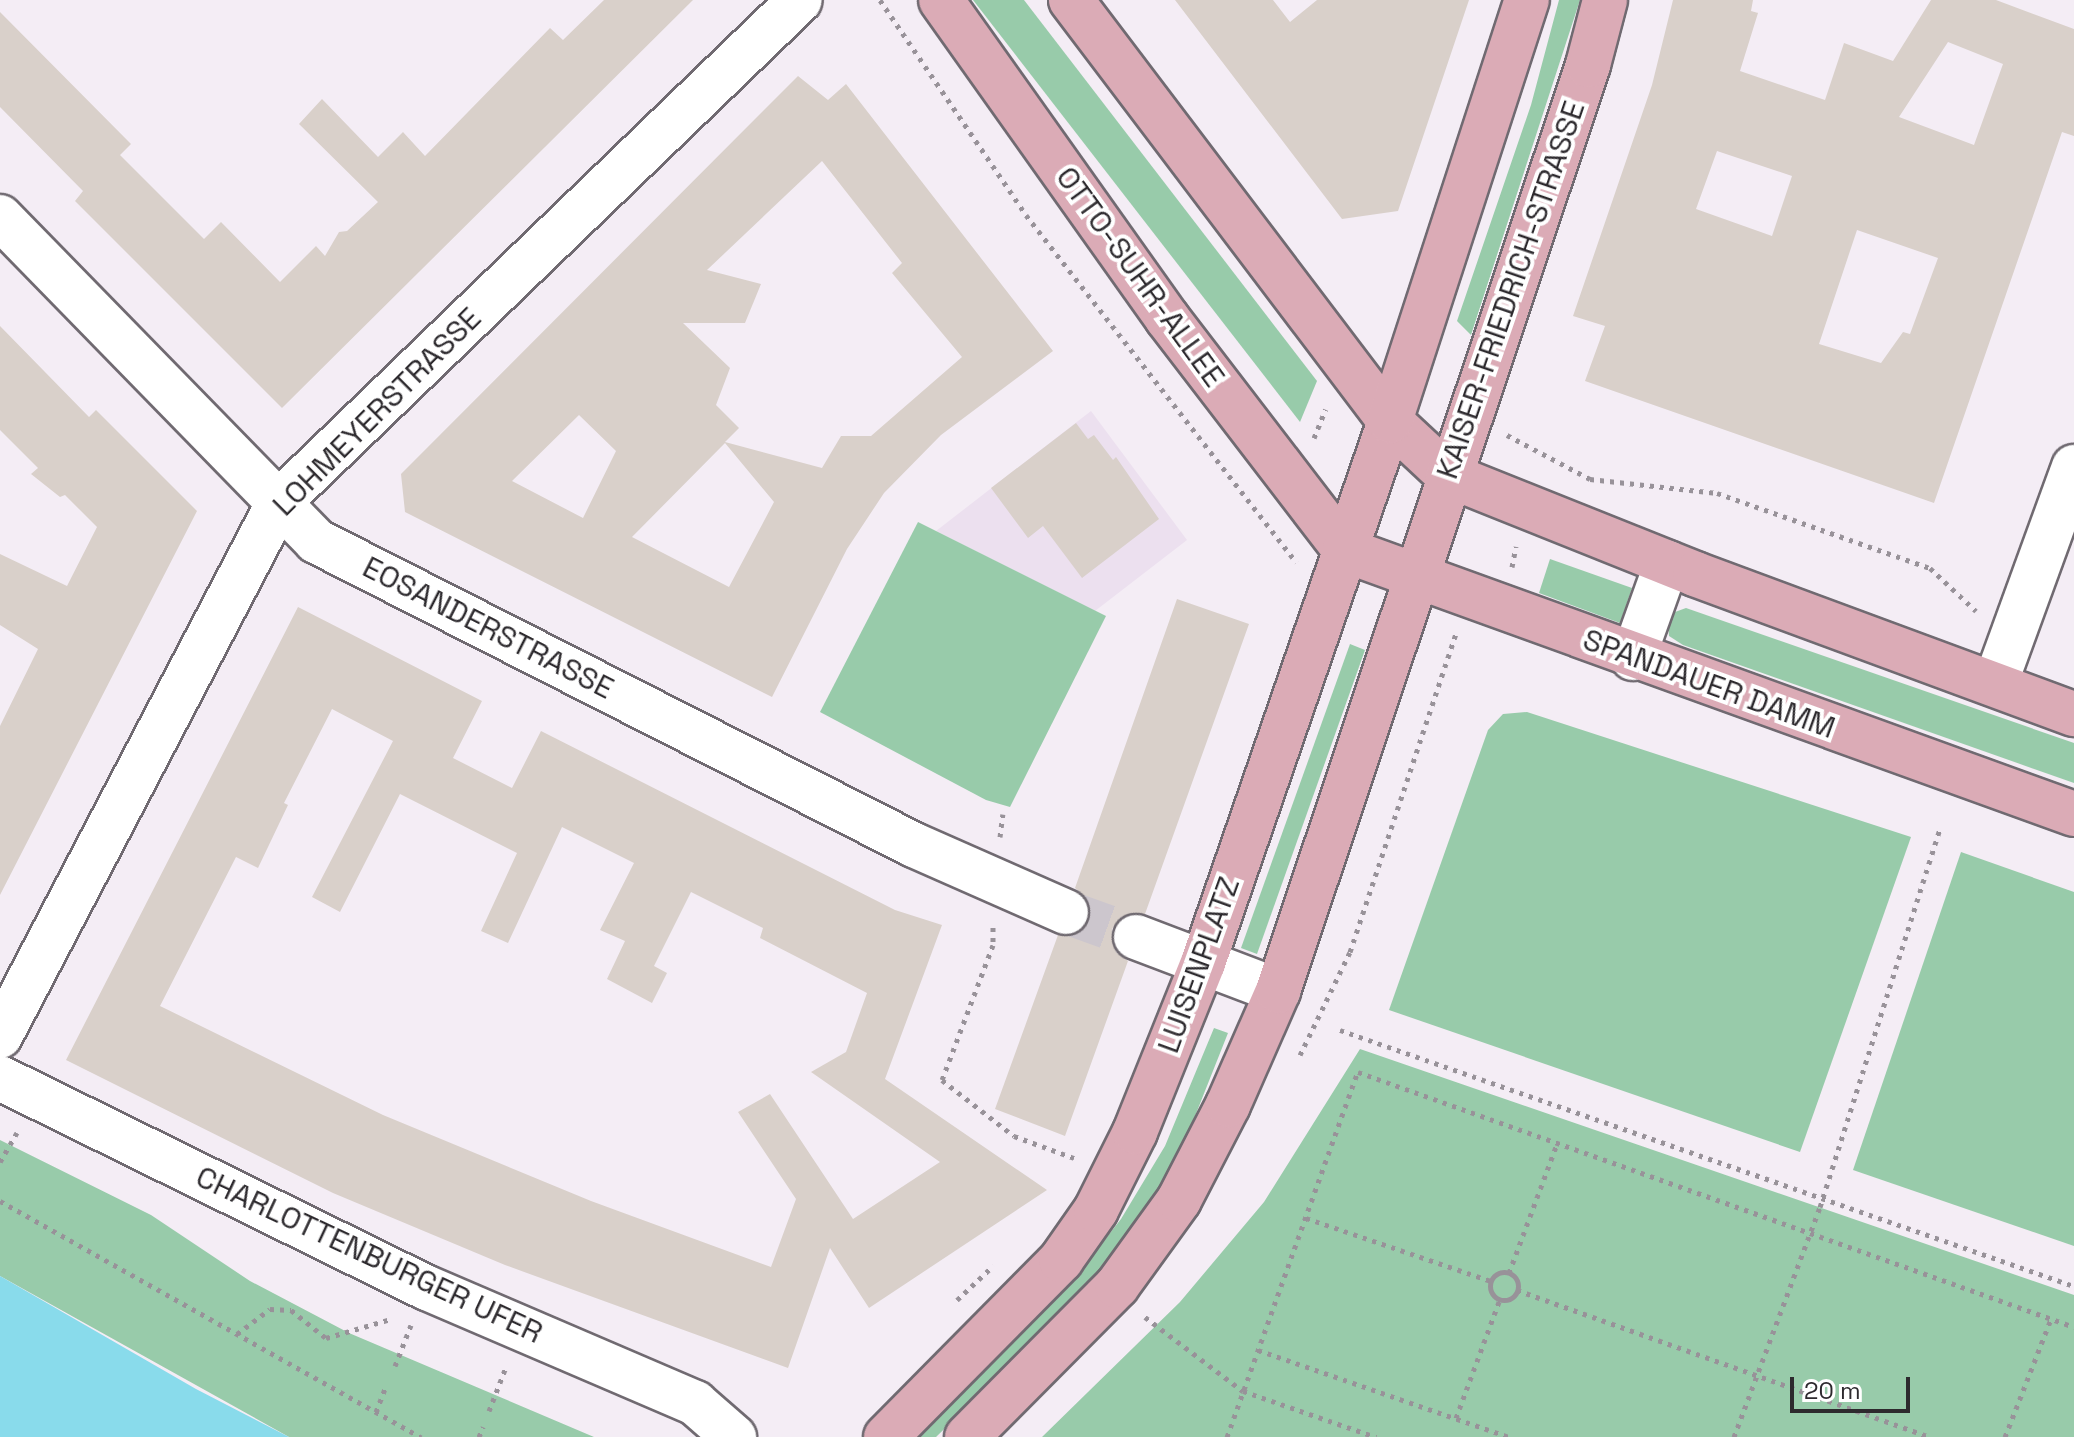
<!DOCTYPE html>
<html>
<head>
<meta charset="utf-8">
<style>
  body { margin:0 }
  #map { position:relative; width:2074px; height:1437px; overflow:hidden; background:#f4edf5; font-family:"Space Grotesk",sans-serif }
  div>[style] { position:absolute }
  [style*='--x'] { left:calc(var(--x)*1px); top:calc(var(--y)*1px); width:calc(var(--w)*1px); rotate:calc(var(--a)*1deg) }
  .built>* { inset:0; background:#ece0ef }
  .green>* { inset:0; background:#98cbaa }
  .water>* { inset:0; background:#89dbeb }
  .building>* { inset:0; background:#d9d0ca }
  .minor-tunnel>* { height:44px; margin-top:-22px; transform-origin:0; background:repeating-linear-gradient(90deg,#ccc6cd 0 44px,transparent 0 66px) }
  .path>* { height:5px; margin-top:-2.5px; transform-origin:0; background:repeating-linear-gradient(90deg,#989299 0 4px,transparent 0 10px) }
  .path>.ring { margin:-2.5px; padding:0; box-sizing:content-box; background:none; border:5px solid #989299; border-radius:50% }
  .roads { filter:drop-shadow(2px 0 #706a71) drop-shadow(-2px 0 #706a71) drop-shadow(0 2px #706a71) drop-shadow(0 -2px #706a71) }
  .minor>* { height:44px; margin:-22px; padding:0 22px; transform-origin:22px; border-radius:22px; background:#fff }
  .major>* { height:44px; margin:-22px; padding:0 22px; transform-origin:22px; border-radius:22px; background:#dbabb6 }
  span { translate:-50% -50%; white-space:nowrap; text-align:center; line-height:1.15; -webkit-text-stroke:8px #fff; paint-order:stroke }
  .street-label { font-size:30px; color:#2d2a2e }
  .scale { position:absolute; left:1790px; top:1377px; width:120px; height:36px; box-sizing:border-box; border:4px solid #2d2a2e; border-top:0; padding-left:10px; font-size:24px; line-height:28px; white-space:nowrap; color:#2d2a2e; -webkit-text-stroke:6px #fff; paint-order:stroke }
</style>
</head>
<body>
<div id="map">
  <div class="built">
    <i style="clip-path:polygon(1091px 411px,1187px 540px,1095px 611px,936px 531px)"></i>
  </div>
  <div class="green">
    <i style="clip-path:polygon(973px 0,1024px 0,1317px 381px,1300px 422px)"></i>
    <i style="clip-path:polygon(1559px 0,1580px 0,1471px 335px,1457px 321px,1531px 105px)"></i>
    <i style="clip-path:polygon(918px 522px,1106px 616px,1010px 807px,986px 800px,820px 712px)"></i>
    <i style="clip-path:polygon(1550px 559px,1632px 588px,1620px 623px,1539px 593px)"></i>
    <i style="clip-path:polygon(1686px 608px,2074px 743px,2074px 783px,1683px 645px,1669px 636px,1668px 624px,1675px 612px)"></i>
    <i style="clip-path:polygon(1350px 644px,1365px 650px,1257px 954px,1241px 948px)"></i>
    <i style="clip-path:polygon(1527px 712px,1911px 837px,1800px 1152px,1389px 1010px,1488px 730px,1503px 714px)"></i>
    <i style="clip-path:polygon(1961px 852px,2074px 892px,2074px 1246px,1853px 1170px)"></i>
    <i style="clip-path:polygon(1214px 1028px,1228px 1033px,1180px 1154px,1151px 1206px,1093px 1284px,936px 1437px,914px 1437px,1077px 1275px,1121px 1219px,1165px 1146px)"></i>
    <i style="clip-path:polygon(1360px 1049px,2074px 1295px,2074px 1437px,1042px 1437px,1180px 1302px,1264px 1202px)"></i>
    <i style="clip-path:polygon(0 1140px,151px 1215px,250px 1281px,349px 1333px,594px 1437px,289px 1437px,0 1276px)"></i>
  </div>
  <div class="water">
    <i style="clip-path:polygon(0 1276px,196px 1389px,289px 1437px,0 1437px)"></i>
  </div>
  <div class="building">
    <i style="clip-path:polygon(604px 0,693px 0,282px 408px,75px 201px,83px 191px,0 107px,0 12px,131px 144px,120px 155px,204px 239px,221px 222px,280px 282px,316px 246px,325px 256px,339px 232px,347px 231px,378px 202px,299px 124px,322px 99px,378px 157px,403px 132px,425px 156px,550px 28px,563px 40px)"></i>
    <i style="clip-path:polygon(1175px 0,1273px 0,1290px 22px,1317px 0,1469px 0,1398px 211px,1342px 219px)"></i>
    <i style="clip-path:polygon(evenodd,1673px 0,1753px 0,1751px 11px,1758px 13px,1740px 71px,1825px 100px,1844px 43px,1893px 61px,1931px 0,1996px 0,2074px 29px,2074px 136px,2062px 132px,1934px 503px,1585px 381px,1605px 326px,1573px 316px,1652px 85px,1673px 0,1948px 42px,2003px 64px,1974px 145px,1899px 117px,1948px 42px,1673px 0,1717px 151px,1792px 176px,1772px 236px,1696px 209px,1717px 151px,1673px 0,1857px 230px,1938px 258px,1910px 334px,1903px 332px,1881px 363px,1819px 344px,1857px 230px)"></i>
    <i style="clip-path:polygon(evenodd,798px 76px,828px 100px,846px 84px,1053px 351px,941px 435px,884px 493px,847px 549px,772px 697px,405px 512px,401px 474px,798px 76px,822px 161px,902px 263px,892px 273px,962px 357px,871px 436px,841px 436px,822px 468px,725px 442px,739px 428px,716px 405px,730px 368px,683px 323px,745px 323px,761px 284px,707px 270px,822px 161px,798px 76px,579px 415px,616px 451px,583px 518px,512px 481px,579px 415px,798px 76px,725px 443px,774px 502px,729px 587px,632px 537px,725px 443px)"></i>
    <i style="clip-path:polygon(0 326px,89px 417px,96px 410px,197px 511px,0 895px,0 726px,38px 649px,0 625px,0 554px,67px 586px,97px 527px,65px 495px,60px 497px,31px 474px,38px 468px,0 430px)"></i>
    <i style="clip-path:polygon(1076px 423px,1088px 439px,1094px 435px,1113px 460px,1116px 457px,1159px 519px,1082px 578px,1043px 526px,1028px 538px,991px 488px)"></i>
    <i style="clip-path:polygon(1177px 599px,1249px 624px,1145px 914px,1121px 917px,1112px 929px,1116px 952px,1128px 961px,1065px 1136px,995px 1109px,1058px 935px,1080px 933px,1089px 921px,1087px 898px,1075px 888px)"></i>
    <i style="clip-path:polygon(evenodd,298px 607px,482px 701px,453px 758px,512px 788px,541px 731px,895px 910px,942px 925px,885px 1079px,1047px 1190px,869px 1308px,830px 1248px,788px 1368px,505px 1265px,333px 1193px,66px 1060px,298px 607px,332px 709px,393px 741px,312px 897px,340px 912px,400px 794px,517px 853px,481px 931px,508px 943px,562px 827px,634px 863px,600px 930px,625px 941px,607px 979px,652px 1003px,667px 973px,654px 966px,691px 892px,763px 928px,760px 938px,867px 993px,846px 1052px,811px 1072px,940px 1162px,853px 1219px,770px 1094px,738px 1112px,796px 1199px,771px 1267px,591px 1201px,383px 1115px,160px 1006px,236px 857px,258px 868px,288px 805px,284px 803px,332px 709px)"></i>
  </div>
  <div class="minor-tunnel">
    <i style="--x:1066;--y:912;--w:74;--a:19.7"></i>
  </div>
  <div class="path">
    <i style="--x:880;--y:0;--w:260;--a:55.8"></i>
    <i style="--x:1026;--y:215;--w:440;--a:52.1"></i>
    <i style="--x:1507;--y:435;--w:94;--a:27.9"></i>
    <i style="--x:1590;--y:479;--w:128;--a:6.3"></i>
    <i style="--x:1717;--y:493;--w:226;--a:19.4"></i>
    <i style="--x:1930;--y:568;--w:63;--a:43.1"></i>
    <i style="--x:1314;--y:438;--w:31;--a:-68"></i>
    <i style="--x:1512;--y:567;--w:21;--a:-79"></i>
    <i style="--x:1000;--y:837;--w:23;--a:-83"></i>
    <i style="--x:993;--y:927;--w:18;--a:90"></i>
    <i style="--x:993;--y:945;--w:144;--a:110.7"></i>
    <i style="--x:942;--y:1080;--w:91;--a:37.9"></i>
    <i style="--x:1014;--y:1136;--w:64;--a:20.1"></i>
    <i style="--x:1340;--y:1030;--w:777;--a:19.23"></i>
    <i style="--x:1300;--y:1055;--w:114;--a:-64.1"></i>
    <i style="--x:1350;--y:952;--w:335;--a:-71.6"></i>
    <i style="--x:0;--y:1162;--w:34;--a:-60"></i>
    <i style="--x:0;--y:1201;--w:483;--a:29.3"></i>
    <i style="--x:1306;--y:1218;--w:195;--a:18.8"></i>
    <i class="ring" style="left:1490px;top:1272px;width:23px;height:23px"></i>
    <i style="--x:1509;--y:1273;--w:138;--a:-69.6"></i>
    <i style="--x:1517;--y:1290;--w:438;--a:19.6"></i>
    <i style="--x:957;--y:1300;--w:50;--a:-43.4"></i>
    <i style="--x:1145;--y:1317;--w:123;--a:37.1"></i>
    <i style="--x:1243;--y:1391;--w:141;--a:19.1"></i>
    <i style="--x:237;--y:1334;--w:41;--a:-37.1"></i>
    <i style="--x:270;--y:1309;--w:21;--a:3"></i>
    <i style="--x:291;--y:1310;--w:45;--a:38.7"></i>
    <i style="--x:326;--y:1338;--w:68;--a:-16.3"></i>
    <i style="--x:1258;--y:1350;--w:266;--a:19.1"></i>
    <i style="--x:395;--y:1366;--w:44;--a:-68.7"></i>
    <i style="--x:489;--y:1411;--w:47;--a:-68.9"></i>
    <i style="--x:376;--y:1412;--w:28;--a:-69"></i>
    <i style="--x:1456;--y:1418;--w:127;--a:-69.7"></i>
    <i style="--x:479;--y:1437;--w:11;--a:-68"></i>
    <i style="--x:1227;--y:1437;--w:388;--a:-70.3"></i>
    <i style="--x:1358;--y:1072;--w:760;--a:19.6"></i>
    <i style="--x:1734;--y:1437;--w:246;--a:-69.5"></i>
    <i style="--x:1820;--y:1207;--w:397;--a:-72.4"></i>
    <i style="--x:2005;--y:1437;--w:127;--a:-68.7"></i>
  </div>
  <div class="roads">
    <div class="minor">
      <i style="--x:0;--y:217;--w:453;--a:45.7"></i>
      <i style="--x:316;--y:541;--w:671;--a:26.95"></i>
      <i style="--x:914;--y:845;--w:166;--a:23.8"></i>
      <i style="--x:1633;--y:658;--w:101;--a:-70.3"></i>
      <i style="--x:1995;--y:684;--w:231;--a:-70"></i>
      <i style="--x:1136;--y:937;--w:152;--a:20.8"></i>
      <i style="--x:0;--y:1036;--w:602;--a:-62.41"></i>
      <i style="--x:279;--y:502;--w:723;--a:-43.94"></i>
      <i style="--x:0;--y:1078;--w:476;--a:26.2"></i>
      <i style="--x:427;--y:1288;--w:292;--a:23.2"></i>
      <i style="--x:695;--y:1403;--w:52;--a:41.1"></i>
    </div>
    <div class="major">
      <i style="--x:941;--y:0;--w:390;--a:54.6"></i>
      <i style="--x:1167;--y:318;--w:292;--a:52.5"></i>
      <i style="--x:1071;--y:0;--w:528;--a:52.85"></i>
      <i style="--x:1390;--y:421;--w:79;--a:43"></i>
      <i style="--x:1448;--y:475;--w:266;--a:21.8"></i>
      <i style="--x:1695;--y:574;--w:404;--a:20.3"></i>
      <i style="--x:1345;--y:550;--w:775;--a:19.91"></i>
      <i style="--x:886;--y:1437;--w:249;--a:-45.3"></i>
      <i style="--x:1061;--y:1260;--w:61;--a:-55"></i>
      <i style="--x:1096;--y:1210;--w:87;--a:-63.4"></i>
      <i style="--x:1135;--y:1132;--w:182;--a:-68.1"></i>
      <i style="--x:1203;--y:963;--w:573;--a:-70.96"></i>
      <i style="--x:1390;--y:421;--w:443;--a:-72"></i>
      <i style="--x:967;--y:1437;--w:213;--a:-45.2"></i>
      <i style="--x:1117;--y:1286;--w:106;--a:-54.2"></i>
      <i style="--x:1179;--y:1200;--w:107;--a:-62.7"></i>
      <i style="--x:1228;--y:1105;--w:124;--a:-66.3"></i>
      <i style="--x:1278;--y:991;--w:977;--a:-71.49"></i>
      <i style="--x:1588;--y:65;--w:67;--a:-75.3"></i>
    </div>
  </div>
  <div class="street-label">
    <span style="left:1140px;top:277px;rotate:54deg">OTTO-SUHR-ALLEE</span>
    <span style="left:1511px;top:290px;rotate:-71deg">KAISER-FRIEDRICH-STRASSE</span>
    <span style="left:377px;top:412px;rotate:-45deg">LOHMEYERSTRASSE</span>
    <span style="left:488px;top:628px;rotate:27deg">EOSANDERSTRASSE</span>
    <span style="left:1709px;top:684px;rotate:20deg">SPANDAUER DAMM</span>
    <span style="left:1199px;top:965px;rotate:-70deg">LUISENPLATZ</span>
    <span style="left:369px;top:1255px;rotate:25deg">CHARLOTTENBURGER UFER</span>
  </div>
  <div class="scale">20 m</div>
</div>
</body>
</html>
